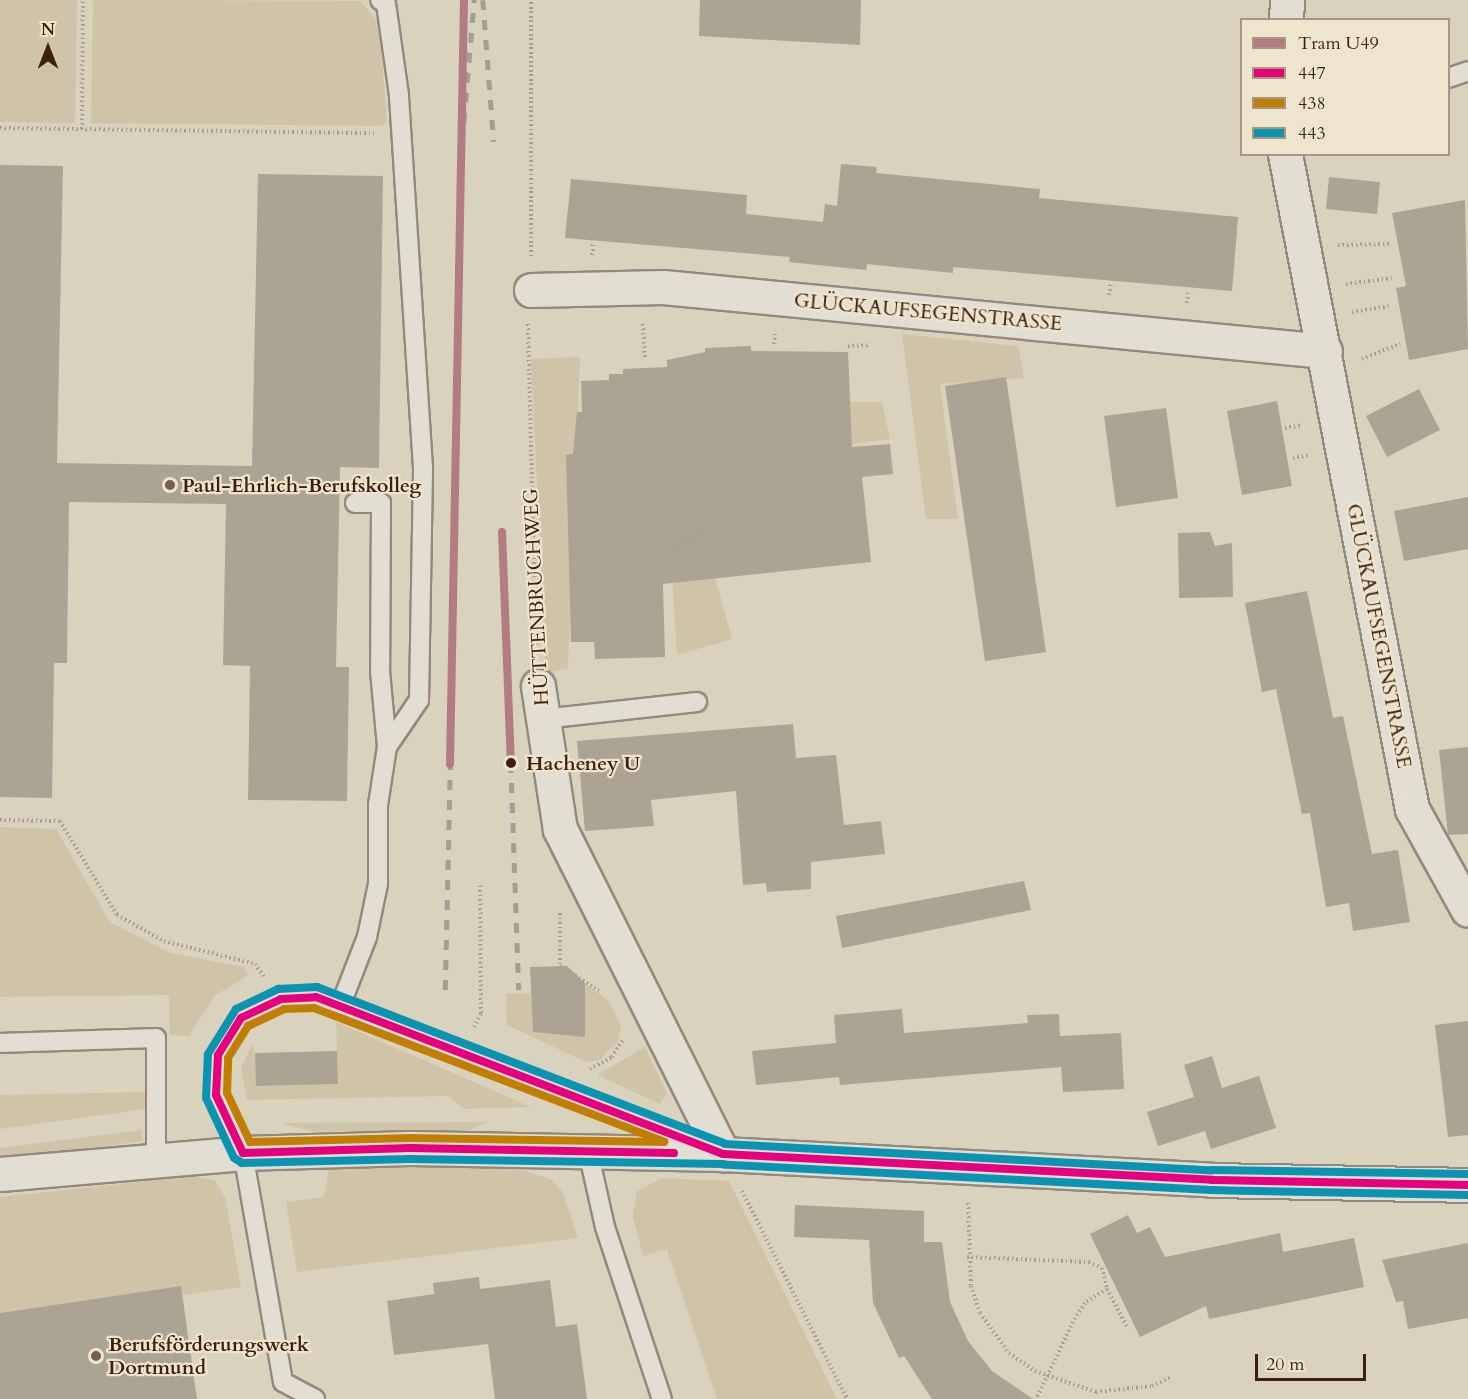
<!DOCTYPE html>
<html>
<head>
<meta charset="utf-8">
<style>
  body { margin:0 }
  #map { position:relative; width:1468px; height:1399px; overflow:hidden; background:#d9d2bd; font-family:Cardo,serif }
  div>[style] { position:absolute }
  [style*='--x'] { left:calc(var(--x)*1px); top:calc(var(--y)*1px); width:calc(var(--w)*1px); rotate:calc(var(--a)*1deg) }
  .green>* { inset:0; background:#d0c4a8 }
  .building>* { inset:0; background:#aba495 }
  .path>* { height:4px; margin-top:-2px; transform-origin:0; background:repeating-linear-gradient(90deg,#a59e95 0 1.5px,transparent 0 4.5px) }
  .roads { filter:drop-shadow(2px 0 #938a7d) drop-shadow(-2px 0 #938a7d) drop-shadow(0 2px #938a7d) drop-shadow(0 -2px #938a7d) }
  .lane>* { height:18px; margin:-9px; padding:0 9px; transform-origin:9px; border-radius:9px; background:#e2ded3 }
  .street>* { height:33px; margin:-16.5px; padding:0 16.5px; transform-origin:16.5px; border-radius:16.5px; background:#e2ded3 }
  .rail>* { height:4.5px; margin-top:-2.25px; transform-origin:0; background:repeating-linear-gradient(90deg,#a59e95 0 10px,transparent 0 20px) }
  .bus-1>* { height:8px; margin:-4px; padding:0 4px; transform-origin:4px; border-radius:4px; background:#e5007d }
  .bus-2>* { height:8px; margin:-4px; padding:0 4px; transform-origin:4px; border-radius:4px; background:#c07e05 }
  .bus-3>* { height:8px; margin:-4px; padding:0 4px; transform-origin:4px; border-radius:4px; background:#0a94b2 }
  .tram-1>* { height:8px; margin:-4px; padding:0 4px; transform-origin:4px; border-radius:4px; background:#b37c82 }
  .dots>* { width:16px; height:16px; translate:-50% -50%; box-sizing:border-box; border:3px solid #eee6cc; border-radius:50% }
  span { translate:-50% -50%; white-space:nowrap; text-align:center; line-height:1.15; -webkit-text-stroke:4.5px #eee6cc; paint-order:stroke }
  .street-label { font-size:20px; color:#401f12 }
  .poi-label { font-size:20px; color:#401f12; font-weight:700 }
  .left { translate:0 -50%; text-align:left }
  .stop-label { font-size:20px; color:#401f12; font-weight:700 }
  .legend { position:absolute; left:1240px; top:18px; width:210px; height:138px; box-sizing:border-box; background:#eee6cc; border:2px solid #a89682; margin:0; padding:8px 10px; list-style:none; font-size:18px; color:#401f12 }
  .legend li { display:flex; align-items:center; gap:12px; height:30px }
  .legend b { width:30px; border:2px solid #a89682 }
  .north { position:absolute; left:18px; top:18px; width:60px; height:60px; -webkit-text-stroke:4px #eee6cc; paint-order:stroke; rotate:0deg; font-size:16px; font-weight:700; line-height:24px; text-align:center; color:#401f12 }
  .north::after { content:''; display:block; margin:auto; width:21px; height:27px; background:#401f12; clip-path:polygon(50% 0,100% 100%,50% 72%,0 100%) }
  .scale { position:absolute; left:1255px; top:1354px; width:111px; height:27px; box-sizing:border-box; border:3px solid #401f12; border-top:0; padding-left:8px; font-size:18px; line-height:21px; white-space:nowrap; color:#401f12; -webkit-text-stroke:4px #eee6cc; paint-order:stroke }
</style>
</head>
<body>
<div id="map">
  <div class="green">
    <i style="clip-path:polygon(0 0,77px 0,75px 123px,0 122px)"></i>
    <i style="clip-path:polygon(93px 0,360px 1px,379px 23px,387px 121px,382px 126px,91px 123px)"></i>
    <i style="clip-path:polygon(902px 334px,1018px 346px,1024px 378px,940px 384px,958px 519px,926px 519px)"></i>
    <i style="clip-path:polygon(580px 357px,568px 668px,546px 673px,531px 359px)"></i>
    <i style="clip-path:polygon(848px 402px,882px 402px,890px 439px,646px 471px)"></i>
    <i style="clip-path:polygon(712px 566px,732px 639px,677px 655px,672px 575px)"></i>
    <i style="clip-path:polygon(0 827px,56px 829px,110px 922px,170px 953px,244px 967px,249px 975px,214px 996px,189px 1036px,170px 1035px,169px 995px,0 997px)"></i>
    <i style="clip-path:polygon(585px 983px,609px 1001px,621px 1025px,618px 1041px,600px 1060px,586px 1062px,507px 1025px,506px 994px,531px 993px,533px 1032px,585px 1037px)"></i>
    <i style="clip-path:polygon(336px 1022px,531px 1107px,465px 1109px,448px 1096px,247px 1100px,241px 1068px,253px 1043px,257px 1086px,338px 1084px)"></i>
    <i style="clip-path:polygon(645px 1047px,667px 1093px,660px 1104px,597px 1075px)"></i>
    <i style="clip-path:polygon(146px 1092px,146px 1109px,0 1129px,0 1095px)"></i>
    <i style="clip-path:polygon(486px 1122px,468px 1131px,311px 1131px,281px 1123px)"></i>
    <i style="clip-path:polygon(142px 1130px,143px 1141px,0 1160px,0 1148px)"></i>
    <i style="clip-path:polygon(515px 1167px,552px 1180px,562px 1191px,578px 1238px,297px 1272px,286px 1202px,324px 1197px,329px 1168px)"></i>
    <i style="clip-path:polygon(195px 1176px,215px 1181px,225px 1197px,241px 1287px,182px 1295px,181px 1286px,0 1313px,0 1197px)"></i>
    <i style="clip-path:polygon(662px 1178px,729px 1181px,837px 1399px,717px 1399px,667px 1249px,643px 1256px,633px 1217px,637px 1191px)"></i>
  </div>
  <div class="building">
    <i style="clip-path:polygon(700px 0,861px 0,860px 45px,699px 36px)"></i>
    <i style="clip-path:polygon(841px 164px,877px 167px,876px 173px,1040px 189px,1039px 198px,1238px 217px,1232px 291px,953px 267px,953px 273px,867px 264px,866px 270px,789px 262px,790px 257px,565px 238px,571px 179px,747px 195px,746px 214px,823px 222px,825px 204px,837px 206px)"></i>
    <i style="clip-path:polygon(0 165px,63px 166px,57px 463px,252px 466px,258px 174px,383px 176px,379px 468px,340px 467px,336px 667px,349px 667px,347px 801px,248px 800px,250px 666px,223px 665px,226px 504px,69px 502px,67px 663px,54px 663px,52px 798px,0 797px)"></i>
    <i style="clip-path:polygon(1329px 177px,1380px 182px,1377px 214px,1326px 209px)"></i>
    <i style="clip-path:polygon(1465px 200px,1468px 349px,1409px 360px,1396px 288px,1406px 286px,1392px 213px)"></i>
    <i style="clip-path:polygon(751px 346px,751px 351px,848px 352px,852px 447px,890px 444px,893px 474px,862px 477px,871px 562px,663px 584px,665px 657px,595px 659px,594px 642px,571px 642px,566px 455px,573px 454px,577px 412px,582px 412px,581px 381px,609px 380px,609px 374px,623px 374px,623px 369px,667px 367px,667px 360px,705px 352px,705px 348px)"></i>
    <i style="clip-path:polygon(1006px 377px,1046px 652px,985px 661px,945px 386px)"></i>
    <i style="clip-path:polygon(1419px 389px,1440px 430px,1387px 457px,1366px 416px)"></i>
    <i style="clip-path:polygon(1277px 401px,1292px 486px,1242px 495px,1227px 411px)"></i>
    <i style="clip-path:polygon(1166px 408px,1178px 498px,1116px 507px,1104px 416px)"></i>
    <i style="clip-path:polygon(1468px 497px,1468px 549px,1404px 561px,1394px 511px)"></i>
    <i style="clip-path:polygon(1210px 532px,1215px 546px,1232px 543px,1233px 597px,1179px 598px,1178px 533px)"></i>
    <i style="clip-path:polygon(1307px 591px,1333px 718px,1343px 716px,1372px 854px,1398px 850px,1410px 922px,1353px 931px,1349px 903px,1326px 907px,1310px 813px,1302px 814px,1276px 689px,1262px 692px,1245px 603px)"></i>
    <i style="clip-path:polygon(793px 724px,796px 758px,836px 755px,844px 825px,881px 821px,885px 854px,811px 862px,811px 889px,767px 892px,766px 883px,743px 885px,736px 791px,651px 800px,654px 826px,585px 831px,577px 741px)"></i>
    <i style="clip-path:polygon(1468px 747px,1468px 834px,1448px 835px,1439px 750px)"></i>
    <i style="clip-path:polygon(1024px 881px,1031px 910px,842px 948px,836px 916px)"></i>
    <i style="clip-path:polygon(567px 966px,585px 983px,585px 1037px,533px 1032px,530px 967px)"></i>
    <i style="clip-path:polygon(902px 1009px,904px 1033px,1028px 1023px,1027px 1015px,1059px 1014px,1060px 1036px,1121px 1033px,1124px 1089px,1063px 1092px,1061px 1067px,840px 1085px,839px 1077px,756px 1085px,752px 1051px,836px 1043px,834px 1015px)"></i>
    <i style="clip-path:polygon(1468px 1021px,1468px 1135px,1448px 1137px,1435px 1025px)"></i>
    <i style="clip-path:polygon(337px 1051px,338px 1084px,256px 1086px,255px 1053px)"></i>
    <i style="clip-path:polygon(1212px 1056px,1222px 1088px,1259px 1076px,1276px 1128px,1211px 1149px,1205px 1131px,1158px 1146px,1147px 1112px,1194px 1097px,1184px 1065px)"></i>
    <i style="clip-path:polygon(795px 1205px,924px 1211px,924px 1242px,942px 1242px,950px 1302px,968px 1341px,992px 1371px,1033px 1399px,932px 1399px,904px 1356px,899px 1358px,873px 1303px,869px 1240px,794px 1237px)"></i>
    <i style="clip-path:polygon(1128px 1215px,1137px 1233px,1150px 1227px,1165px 1257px,1280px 1233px,1283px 1252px,1354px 1238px,1364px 1287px,1209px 1319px,1206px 1306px,1140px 1337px,1090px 1234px)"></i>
    <i style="clip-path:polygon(1468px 1243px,1468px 1318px,1408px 1329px,1403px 1301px,1396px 1302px,1382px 1260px)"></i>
    <i style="clip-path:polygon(479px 1277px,480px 1289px,550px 1280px,556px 1327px,577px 1324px,587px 1399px,495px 1399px,488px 1344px,394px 1355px,387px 1301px,434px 1294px,433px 1283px)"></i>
    <i style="clip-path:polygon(181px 1286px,197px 1399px,0 1399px,0 1313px)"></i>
  </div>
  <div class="path">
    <i style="--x:0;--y:128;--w:374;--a:0.8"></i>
    <i style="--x:82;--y:129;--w:129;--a:-89.6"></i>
    <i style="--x:1338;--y:245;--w:54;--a:-1.1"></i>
    <i style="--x:592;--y:255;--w:12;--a:-85"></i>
    <i style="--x:531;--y:256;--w:256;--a:-90"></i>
    <i style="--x:1346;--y:284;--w:46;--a:-7.4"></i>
    <i style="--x:1109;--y:295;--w:12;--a:-81"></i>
    <i style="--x:1187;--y:303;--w:12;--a:-85"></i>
    <i style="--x:1352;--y:312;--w:37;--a:-9"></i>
    <i style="--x:528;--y:324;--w:328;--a:88.6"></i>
    <i style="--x:643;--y:324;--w:36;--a:87"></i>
    <i style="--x:774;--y:344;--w:10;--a:-84"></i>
    <i style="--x:848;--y:346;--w:21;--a:-3"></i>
    <i style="--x:1362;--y:359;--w:41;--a:-21.5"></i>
    <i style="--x:1285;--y:428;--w:17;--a:-10"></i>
    <i style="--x:1293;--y:458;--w:15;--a:-11"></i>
    <i style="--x:665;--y:554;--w:50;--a:-32.7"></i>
    <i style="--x:0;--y:820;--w:60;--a:1"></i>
    <i style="--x:60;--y:821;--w:110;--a:58.8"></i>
    <i style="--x:117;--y:915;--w:54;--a:29"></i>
    <i style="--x:164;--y:941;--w:94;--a:14.2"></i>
    <i style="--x:255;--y:964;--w:16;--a:55"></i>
    <i style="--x:560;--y:913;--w:53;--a:90"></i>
    <i style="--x:560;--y:966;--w:46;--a:32.7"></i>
    <i style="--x:474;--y:1027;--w:16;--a:-63"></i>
    <i style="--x:481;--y:1013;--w:128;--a:-90.4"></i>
    <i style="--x:590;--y:1069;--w:25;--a:-29"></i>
    <i style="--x:612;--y:1057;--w:22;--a:-58"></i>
    <i style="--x:742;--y:1191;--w:233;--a:63.2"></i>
    <i style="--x:968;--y:1203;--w:83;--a:87.9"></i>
    <i style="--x:971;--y:1286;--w:28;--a:72"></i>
    <i style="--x:980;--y:1313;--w:49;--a:54.1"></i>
    <i style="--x:1009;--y:1353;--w:32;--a:35"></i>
    <i style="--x:1035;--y:1371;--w:65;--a:19"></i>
    <i style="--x:1096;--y:1392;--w:56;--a:-6.1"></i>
    <i style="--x:1152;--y:1386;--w:20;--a:-24"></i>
    <i style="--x:967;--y:1257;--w:122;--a:2.3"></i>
    <i style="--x:1089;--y:1262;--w:14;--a:25"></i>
    <i style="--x:1102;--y:1268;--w:22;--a:77"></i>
    <i style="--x:1107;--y:1289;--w:26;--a:148"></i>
    <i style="--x:1085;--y:1303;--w:18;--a:124"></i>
    <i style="--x:1075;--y:1318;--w:90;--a:115.7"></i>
    <i style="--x:1107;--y:1289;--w:45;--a:62.3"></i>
  </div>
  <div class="roads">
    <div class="lane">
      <i style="--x:1448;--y:78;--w:21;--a:-19"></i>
      <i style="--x:355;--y:503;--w:26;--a:0"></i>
      <i style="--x:381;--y:503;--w:168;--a:90.3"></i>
      <i style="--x:380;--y:671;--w:76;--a:84.7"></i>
      <i style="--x:543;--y:719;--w:155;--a:-6.3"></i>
      <i style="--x:341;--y:1004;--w:72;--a:-68.8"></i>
      <i style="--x:367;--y:937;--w:54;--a:-78.3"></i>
      <i style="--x:378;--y:884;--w:79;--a:-90"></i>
      <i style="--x:378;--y:805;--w:59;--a:-81.2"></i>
      <i style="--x:387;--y:747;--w:57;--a:-55.8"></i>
      <i style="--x:419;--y:700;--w:232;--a:-89"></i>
      <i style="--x:423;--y:468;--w:374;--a:-93.7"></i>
      <i style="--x:399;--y:95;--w:92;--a:-98.1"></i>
      <i style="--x:386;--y:4;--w:7;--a:-146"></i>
      <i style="--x:0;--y:1043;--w:156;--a:-1.8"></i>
      <i style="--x:156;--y:1038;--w:122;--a:90"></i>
      <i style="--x:588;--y:1151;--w:78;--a:77.4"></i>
      <i style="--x:605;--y:1227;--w:181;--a:71.7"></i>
      <i style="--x:315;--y:1399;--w:36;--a:-152"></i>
      <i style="--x:283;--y:1382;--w:232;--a:-99.9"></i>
      <i style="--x:243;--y:1153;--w:64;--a:-115"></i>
      <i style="--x:216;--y:1095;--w:40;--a:-87.1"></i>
      <i style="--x:218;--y:1055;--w:44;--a:-58.1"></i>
      <i style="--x:241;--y:1018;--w:44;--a:-25.4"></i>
      <i style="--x:281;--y:999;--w:35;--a:-3"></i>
      <i style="--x:316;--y:997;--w:26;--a:16"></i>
      <i style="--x:341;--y:1004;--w:388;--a:21.3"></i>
    </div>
    <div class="street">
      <i style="--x:1286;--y:20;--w:20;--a:-87"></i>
      <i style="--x:1285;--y:154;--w:667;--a:79.03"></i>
      <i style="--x:1412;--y:809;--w:115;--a:61"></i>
      <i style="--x:531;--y:290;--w:132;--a:-1.3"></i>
      <i style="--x:663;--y:287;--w:665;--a:5.52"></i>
      <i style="--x:538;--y:686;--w:145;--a:81.3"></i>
      <i style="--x:560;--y:829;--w:364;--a:63.4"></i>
      <i style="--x:0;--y:1174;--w:244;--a:-4.9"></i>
      <i style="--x:243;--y:1153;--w:167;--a:-1.7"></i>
      <i style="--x:410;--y:1148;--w:313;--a:1.1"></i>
      <i style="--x:723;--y:1154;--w:490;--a:3"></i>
      <i style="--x:1212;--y:1180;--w:256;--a:1.1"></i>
    </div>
  </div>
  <div class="rail">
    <i style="--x:483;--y:0;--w:142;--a:85.6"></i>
    <i style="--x:462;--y:142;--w:143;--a:-85.2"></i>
    <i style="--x:511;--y:763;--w:227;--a:88"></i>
    <i style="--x:445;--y:990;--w:226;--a:-88.7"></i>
  </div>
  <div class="bus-1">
    <i style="--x:243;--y:1153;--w:64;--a:-115"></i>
    <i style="--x:216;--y:1095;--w:40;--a:-87.1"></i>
    <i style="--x:218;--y:1055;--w:44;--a:-58.1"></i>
    <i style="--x:241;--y:1018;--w:44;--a:-25.4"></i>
    <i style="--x:281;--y:999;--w:35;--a:-3"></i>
    <i style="--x:316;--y:997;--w:436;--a:21.1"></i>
    <i style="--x:723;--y:1154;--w:490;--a:3"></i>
    <i style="--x:1212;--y:1180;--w:256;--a:1.1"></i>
    <i style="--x:243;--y:1153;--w:167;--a:-1.7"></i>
    <i style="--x:410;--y:1148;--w:264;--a:1.1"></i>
  </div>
  <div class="bus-2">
    <i style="--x:314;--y:1008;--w:375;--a:20.9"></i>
    <i style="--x:664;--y:1142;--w:254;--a:-179.1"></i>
    <i style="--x:410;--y:1138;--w:160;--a:178.6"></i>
    <i style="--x:250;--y:1142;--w:54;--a:-115.1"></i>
    <i style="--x:227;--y:1093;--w:35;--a:-88"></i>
    <i style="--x:228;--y:1058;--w:38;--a:-58"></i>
    <i style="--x:248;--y:1026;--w:40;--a:-25"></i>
    <i style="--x:284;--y:1009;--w:30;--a:-2"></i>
  </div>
  <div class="bus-3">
    <i style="--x:1468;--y:1195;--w:257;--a:-178.9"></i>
    <i style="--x:1211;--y:1190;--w:489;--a:-177"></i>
    <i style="--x:723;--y:1164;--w:313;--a:-179.1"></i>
    <i style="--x:410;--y:1159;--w:168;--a:178.6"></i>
    <i style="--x:242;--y:1163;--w:9;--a:-148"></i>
    <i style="--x:234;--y:1158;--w:66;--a:-115"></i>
    <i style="--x:206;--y:1098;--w:44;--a:-87.4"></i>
    <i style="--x:208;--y:1054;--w:53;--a:-58.1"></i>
    <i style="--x:236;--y:1009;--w:47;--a:-25.5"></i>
    <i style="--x:278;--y:989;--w:39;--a:-3"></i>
    <i style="--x:317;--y:987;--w:437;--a:21"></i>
    <i style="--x:725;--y:1144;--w:488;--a:3.1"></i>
    <i style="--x:1212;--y:1170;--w:256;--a:0.9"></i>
  </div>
  <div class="tram-1">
    <i style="--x:502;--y:532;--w:231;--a:87.8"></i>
    <i style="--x:450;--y:764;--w:764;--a:-88.95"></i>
  </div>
  <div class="dots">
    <i style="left:170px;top:485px;background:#765e4e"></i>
    <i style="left:511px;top:763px;background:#401f12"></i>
    <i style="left:96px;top:1356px;background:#765e4e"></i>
  </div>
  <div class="street-label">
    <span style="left:928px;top:312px;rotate:5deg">GLÜCKAUFSEGENSTRASSE</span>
    <span style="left:536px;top:597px;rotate:-93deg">HÜTTENBRUCHWEG</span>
    <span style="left:1379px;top:636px;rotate:79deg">GLÜCKAUFSEGENSTRASSE</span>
  </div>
  <div class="poi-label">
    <span class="left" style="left:182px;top:485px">Paul-Ehrlich-Berufskolleg</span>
    <span class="left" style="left:108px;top:1356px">Berufsförderungswerk<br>Dortmund</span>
  </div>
  <div class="stop-label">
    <span class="left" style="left:526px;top:763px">Hacheney U</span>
  </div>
  <ul class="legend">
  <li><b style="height:8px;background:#b37c82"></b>Tram U49</li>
  <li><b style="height:8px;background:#e5007d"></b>447</li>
  <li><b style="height:8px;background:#c07e05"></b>438</li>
  <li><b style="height:8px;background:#0a94b2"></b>443</li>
  </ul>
  <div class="north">N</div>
  <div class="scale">20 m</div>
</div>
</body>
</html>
